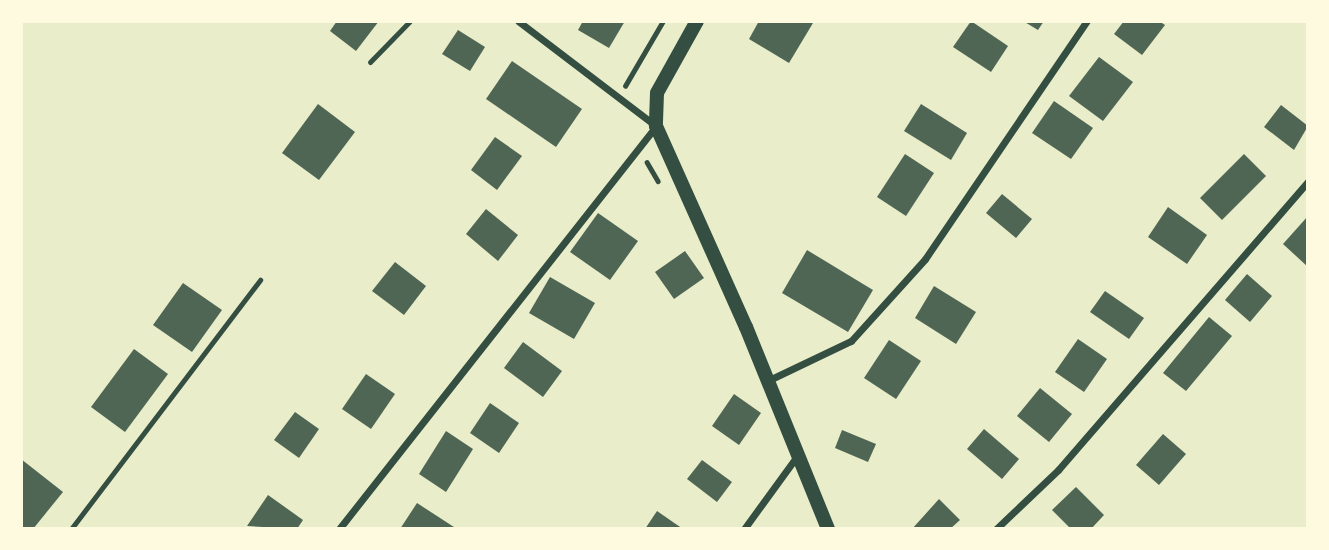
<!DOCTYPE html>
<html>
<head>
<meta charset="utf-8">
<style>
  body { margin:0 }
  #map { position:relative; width:1329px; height:550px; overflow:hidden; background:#e9edc9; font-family:Literata,serif }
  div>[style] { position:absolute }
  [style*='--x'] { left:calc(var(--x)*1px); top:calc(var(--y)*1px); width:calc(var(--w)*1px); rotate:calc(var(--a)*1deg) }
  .building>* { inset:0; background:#4f6655 }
  .path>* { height:4.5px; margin:-2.25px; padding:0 2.25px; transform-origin:2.25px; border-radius:2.25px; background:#344e41 }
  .service>* { height:5px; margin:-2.5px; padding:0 2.5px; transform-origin:2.5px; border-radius:2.5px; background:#344e41 }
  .minor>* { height:7px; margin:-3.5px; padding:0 3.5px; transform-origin:3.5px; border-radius:3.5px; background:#344e41 }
  .secondary>* { height:14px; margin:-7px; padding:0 7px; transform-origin:7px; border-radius:7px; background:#344e41 }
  span { translate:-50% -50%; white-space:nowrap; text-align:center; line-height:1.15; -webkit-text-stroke:7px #fefae0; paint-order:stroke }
  .frame { position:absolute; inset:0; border:23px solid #fefae0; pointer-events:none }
</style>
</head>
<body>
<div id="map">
  <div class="building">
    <i style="clip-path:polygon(337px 21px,379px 21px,356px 51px,330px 31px)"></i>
    <i style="clip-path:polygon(583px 21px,625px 21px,609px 48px,578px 30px)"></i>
    <i style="clip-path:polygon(759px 21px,809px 21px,813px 23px,789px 63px,749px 39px)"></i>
    <i style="clip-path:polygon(971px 21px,1008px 46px,991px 72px,953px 47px)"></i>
    <i style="clip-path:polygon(1023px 21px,1044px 21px,1038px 30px)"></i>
    <i style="clip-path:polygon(1124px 21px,1159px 21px,1165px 25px,1142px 55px,1114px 34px)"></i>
    <i style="clip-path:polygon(458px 30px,485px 47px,470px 71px,442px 54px)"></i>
    <i style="clip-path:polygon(1099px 57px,1133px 82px,1103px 121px,1069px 96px)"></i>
    <i style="clip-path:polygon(512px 61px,582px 109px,556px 147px,486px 99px)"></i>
    <i style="clip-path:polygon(1054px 101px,1093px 128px,1071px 159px,1032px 133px)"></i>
    <i style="clip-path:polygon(318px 104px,355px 132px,319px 180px,282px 153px)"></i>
    <i style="clip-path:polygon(921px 104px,967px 133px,951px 160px,904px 131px)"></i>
    <i style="clip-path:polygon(1281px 105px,1308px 126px,1294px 150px,1264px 127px)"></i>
    <i style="clip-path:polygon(495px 137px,522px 156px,497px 190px,471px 170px)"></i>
    <i style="clip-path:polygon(905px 154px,934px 173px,906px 216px,877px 197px)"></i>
    <i style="clip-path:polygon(1244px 154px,1266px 176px,1222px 220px,1200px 198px)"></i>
    <i style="clip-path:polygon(1002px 194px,1032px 219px,1016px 238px,986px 213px)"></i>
    <i style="clip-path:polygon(1168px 207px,1207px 235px,1187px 264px,1148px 237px)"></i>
    <i style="clip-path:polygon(486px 209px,518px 235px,498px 261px,466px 234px)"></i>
    <i style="clip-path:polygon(598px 213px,638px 241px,610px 280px,570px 252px)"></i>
    <i style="clip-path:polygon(1308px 216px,1308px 267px,1283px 244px)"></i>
    <i style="clip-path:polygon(807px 250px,873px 290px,848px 332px,782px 293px)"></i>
    <i style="clip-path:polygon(685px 251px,704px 278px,674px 299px,655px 272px)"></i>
    <i style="clip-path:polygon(395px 262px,426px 286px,404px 315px,372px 291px)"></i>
    <i style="clip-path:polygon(1247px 274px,1272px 296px,1250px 322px,1225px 300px)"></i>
    <i style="clip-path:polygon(550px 277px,595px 303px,574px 339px,529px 313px)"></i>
    <i style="clip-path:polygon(183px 283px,222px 310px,192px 352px,153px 325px)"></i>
    <i style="clip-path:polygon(934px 286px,976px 312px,956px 344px,915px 318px)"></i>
    <i style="clip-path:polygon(1105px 291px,1144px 318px,1129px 339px,1090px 312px)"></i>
    <i style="clip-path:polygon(1209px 317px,1232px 336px,1186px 391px,1163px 373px)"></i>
    <i style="clip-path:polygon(1078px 339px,1107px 359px,1084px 392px,1055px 372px)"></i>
    <i style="clip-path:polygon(889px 340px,921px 361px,896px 399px,864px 378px)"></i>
    <i style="clip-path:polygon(523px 342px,562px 371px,543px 397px,504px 368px)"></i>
    <i style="clip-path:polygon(134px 349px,168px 374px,125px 432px,91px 407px)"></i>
    <i style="clip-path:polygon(366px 374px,395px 394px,371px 429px,342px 409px)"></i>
    <i style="clip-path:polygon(1040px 388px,1072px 414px,1049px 442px,1017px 416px)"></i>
    <i style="clip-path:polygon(734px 394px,761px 413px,739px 445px,712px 426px)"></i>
    <i style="clip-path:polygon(490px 403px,519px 423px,499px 453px,470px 433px)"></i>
    <i style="clip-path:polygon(295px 412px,319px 429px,299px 458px,274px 440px)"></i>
    <i style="clip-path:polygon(984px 429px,1019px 459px,1002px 479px,967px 449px)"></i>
    <i style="clip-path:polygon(842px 430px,876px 444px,868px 462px,835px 448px)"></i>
    <i style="clip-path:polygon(446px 431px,473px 449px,446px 492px,419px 474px)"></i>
    <i style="clip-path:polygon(1163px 434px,1186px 454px,1159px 485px,1136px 465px)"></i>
    <i style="clip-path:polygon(21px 459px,63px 492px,33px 529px,21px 529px)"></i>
    <i style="clip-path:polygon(702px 460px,732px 482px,717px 502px,687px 479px)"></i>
    <i style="clip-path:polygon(1076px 487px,1104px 515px,1091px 529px,1071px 529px,1052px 510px)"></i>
    <i style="clip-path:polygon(268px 495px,303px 520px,297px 529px,247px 526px)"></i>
    <i style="clip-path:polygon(939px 499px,960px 520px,950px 529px,912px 529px)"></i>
    <i style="clip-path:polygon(417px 503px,457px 529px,400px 529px)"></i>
    <i style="clip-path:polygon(657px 511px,683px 529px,645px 529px)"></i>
  </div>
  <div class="path">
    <i style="--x:625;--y:86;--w:75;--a:-59.7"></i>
    <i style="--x:647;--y:162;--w:22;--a:60"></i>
  </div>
  <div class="service">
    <i style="--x:370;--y:62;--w:57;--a:-45.7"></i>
    <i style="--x:71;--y:529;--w:313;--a:-52.8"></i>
  </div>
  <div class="minor">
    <i style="--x:767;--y:381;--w:93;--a:-25.5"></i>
    <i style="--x:851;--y:341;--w:110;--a:-47.9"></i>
    <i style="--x:925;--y:259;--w:288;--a:-55.8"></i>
    <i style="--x:339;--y:529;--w:513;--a:-51.81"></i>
    <i style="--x:656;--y:126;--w:173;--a:-142.7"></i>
    <i style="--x:744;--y:529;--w:90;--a:-54"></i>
    <i style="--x:996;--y:529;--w:86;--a:-43.6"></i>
    <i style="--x:1058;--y:470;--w:382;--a:-49.1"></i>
  </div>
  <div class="secondary">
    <i style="--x:697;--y:21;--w:82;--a:119.1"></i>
    <i style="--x:657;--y:93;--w:33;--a:92"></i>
    <i style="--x:656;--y:126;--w:220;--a:65.9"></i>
    <i style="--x:746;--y:327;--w:218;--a:67.9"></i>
  </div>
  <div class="frame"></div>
</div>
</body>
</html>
